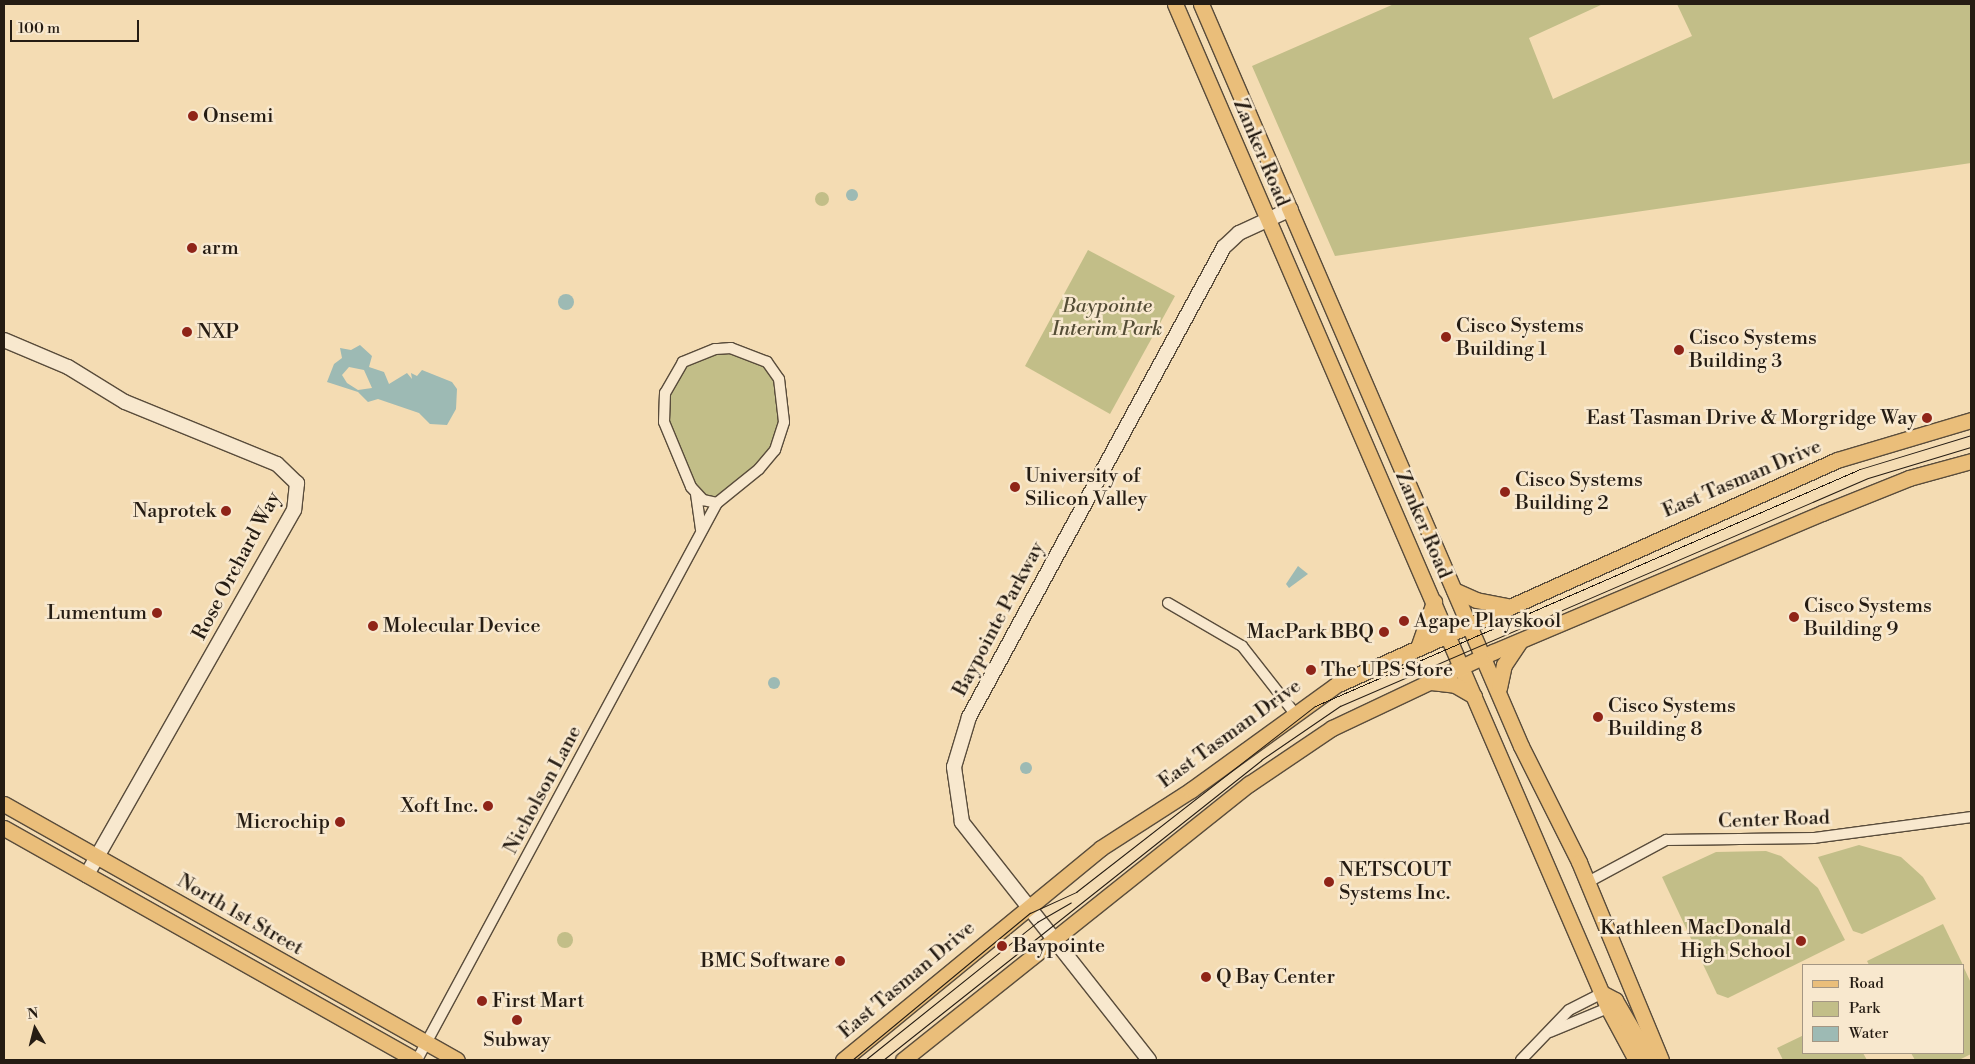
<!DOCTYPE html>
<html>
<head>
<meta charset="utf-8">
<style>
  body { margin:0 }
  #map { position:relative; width:1975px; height:1064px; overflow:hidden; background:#f4dcb3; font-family:"Libre Bodoni",serif }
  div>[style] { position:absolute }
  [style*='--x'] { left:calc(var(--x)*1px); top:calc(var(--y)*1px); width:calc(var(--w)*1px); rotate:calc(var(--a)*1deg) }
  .green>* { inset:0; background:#c2be88 }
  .round { border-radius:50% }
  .water>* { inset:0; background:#9dbab4 }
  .roads { filter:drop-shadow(1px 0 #594c3b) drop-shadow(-1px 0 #594c3b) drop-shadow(0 1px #594c3b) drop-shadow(0 -1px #594c3b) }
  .street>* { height:10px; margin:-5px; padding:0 5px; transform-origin:5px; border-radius:5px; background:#f8e8ce }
  .secondary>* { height:14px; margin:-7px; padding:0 7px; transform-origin:7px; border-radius:7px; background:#f8e8ce }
  .primary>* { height:15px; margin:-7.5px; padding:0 7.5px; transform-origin:7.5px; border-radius:7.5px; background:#eabe7a }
  .tram>* { height:1px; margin:-0.5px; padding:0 0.5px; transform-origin:0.5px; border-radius:0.5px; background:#251c13 }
  .dots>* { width:14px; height:14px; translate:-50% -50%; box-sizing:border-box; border:2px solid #f8e8ce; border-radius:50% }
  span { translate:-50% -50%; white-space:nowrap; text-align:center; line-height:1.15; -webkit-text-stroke:5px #f8e8ce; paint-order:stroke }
  .poi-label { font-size:20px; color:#251c13 }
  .left { translate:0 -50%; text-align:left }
  .right { translate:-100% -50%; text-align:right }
  .street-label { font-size:20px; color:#251c13 }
  .park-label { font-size:20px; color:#544d36; font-style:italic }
  .frame { position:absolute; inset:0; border:5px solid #251c13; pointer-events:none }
  .legend { position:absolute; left:1802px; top:964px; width:162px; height:90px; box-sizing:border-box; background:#f8e8ce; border:1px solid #a49683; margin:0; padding:6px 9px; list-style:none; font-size:15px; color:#251c13 }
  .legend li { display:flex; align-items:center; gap:10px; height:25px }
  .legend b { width:25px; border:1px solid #a49683 }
  .north { position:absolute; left:10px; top:1004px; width:50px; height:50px; -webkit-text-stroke:4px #f8e8ce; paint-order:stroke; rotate:352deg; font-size:14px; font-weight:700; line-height:20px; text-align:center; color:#251c13 }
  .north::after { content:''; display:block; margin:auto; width:18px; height:22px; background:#251c13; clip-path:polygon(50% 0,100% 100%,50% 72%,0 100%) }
  .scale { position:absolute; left:10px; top:20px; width:129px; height:22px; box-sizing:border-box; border:2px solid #251c13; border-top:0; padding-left:6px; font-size:15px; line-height:18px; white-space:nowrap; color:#251c13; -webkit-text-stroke:4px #f8e8ce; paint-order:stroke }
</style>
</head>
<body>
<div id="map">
  <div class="green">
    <i style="clip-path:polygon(1394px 4px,1603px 4px,1529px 38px,1553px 99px,1692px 36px,1677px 4px,1971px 4px,1971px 163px,1335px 256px,1252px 66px)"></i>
    <i class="round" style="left:815px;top:192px;width:14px;height:14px"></i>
    <i style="clip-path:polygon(1088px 250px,1175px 296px,1110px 414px,1025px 366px)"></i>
    <i style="clip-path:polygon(731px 352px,765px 365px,776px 379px,781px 421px,773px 448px,717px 499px,705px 497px,693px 483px,668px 420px,668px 394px,686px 364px,700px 356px)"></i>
    <i style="clip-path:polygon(1859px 845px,1901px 857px,1923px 877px,1936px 899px,1862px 934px,1853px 931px,1818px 857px)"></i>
    <i style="clip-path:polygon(1766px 851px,1781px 856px,1818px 888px,1845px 940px,1728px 998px,1717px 994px,1662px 877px,1716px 852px)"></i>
    <i style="clip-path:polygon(1943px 924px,1963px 965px,1869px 965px,1867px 961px)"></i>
    <i class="round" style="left:557px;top:932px;width:16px;height:16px"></i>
    <i style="clip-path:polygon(1964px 968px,1971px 983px,1971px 1054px,1959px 1060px,1915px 1060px,1911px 1053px,1964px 1053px)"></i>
    <i style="clip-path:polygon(1804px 1035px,1804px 1053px,1863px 1053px,1867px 1060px,1783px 1060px,1777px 1048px)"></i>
  </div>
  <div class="water">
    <i class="round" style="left:846px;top:189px;width:12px;height:12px"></i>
    <i class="round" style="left:558px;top:294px;width:16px;height:16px"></i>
    <i style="clip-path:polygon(evenodd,360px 345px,372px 356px,369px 367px,384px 372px,389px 384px,407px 373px,412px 379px,411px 373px,417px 376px,422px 370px,452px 382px,457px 389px,456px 409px,447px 425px,430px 424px,419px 413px,378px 399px,368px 402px,358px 392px,327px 382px,334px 364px,342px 358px,340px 348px,351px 350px,360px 345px,349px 367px,364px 370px,372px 388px,358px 390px,347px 383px,342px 375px,349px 367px)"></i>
    <i style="clip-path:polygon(1298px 566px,1308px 574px,1289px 588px,1286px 584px)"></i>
    <i class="round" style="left:768px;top:677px;width:12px;height:12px"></i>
    <i class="round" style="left:1020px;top:762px;width:12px;height:12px"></i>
  </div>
  <div class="roads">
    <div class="street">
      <i style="--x:696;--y:494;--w:36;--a:82"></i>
      <i style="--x:1168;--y:603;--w:86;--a:30.2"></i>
      <i style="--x:1242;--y:646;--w:83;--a:51.9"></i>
      <i style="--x:1588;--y:882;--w:89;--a:-28.3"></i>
      <i style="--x:1666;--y:840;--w:148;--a:-0.8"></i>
      <i style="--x:1814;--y:838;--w:158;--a:-7.6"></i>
      <i style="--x:1550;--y:1032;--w:63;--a:-22.5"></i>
      <i style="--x:417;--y:1060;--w:633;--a:-61.69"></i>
      <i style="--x:717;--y:503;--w:54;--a:-39"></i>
      <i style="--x:759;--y:469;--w:25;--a:-50"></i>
      <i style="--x:775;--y:450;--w:29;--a:-72"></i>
      <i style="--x:784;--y:422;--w:43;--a:-96.6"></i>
      <i style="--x:779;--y:379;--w:21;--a:-125"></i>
      <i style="--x:767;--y:362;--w:39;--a:-159"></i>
      <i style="--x:731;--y:348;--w:16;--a:176"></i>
      <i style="--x:715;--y:349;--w:35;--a:158"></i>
      <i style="--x:683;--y:362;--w:36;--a:120"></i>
      <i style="--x:665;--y:393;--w:29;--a:92"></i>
      <i style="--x:664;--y:422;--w:70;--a:67.4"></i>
      <i style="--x:691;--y:487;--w:18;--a:47"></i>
      <i style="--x:703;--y:500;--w:14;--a:12"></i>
      <i style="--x:1521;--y:1060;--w:69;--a:-46.2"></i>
      <i style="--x:1569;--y:1010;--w:37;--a:-27"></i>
    </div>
    <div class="secondary">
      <i style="--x:4;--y:340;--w:69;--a:22.9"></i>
      <i style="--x:68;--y:367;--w:67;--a:31.6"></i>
      <i style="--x:125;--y:402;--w:164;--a:22.2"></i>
      <i style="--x:277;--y:464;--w:28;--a:44"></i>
      <i style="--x:297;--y:483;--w:27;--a:96"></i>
      <i style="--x:294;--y:510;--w:420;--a:119.6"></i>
      <i style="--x:1149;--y:1060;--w:303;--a:-128.2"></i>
      <i style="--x:962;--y:822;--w:56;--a:-98.3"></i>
      <i style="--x:954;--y:767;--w:52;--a:-73.3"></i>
      <i style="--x:969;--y:717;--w:535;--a:-61.52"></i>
      <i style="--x:1224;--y:247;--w:21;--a:-43"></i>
      <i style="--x:1239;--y:233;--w:57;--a:-24.8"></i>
    </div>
    <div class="primary">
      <i style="--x:1175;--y:4;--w:1093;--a:66.67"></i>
      <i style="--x:1608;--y:1008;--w:59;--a:61.7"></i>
      <i style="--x:1201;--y:4;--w:808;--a:66.67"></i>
      <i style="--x:1521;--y:746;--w:130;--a:63.4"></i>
      <i style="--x:1579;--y:862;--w:214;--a:67.5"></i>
      <i style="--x:1454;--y:590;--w:24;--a:24"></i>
      <i style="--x:1476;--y:600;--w:33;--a:11"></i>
      <i style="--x:1419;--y:645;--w:46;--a:-70.8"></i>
      <i style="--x:1431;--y:682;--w:24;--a:7"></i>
      <i style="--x:1455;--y:685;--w:22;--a:30"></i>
      <i style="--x:1499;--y:688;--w:24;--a:-78"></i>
      <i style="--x:1504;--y:665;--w:27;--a:-56"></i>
      <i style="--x:4;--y:804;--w:520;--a:29.47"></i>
      <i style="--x:4;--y:828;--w:472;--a:29.4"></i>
      <i style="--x:1602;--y:993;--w:15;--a:28"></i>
      <i style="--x:1615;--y:1000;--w:69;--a:59.7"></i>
      <i style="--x:843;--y:1060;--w:334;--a:-39.4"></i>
      <i style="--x:1101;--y:848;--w:107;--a:-32.8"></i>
      <i style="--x:1191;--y:790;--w:179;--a:-35.9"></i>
      <i style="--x:1336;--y:685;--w:549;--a:-24.18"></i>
      <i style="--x:1837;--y:460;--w:140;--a:-16.6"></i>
      <i style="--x:903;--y:1060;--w:443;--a:-38.6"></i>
      <i style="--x:1249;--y:784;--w:100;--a:-34"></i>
      <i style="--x:1332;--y:728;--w:178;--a:-25.3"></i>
      <i style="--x:1493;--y:652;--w:357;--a:-22.9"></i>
      <i style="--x:1822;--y:513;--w:94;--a:-21.9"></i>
      <i style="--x:1909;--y:478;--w:64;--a:-15.3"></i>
    </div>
  </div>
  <div class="tram">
    <i style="--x:852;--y:1060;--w:231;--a:-39.6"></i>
    <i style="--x:1030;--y:913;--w:51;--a:-24.5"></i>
    <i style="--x:1076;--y:892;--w:303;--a:-37.9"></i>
    <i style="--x:1315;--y:706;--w:594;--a:-23.5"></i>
    <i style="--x:1860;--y:469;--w:116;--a:-17"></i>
    <i style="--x:865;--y:1060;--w:221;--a:-38.7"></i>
    <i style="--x:1037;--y:922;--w:39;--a:-30"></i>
    <i style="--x:883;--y:1060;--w:483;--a:-38.4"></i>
    <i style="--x:1261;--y:760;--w:96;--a:-34.4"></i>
    <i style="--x:1340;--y:706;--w:575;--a:-23.36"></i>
    <i style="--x:1868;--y:478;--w:108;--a:-16.8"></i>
  </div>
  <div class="dots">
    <i style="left:193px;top:116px;background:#8f2418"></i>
    <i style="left:192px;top:248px;background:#8f2418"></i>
    <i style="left:187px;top:332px;background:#8f2418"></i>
    <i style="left:1446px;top:337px;background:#8f2418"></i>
    <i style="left:1679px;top:350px;background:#8f2418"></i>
    <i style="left:1927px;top:418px;background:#8f2418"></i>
    <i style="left:1015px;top:487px;background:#8f2418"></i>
    <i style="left:1505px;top:492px;background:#8f2418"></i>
    <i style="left:226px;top:511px;background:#8f2418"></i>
    <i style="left:157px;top:613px;background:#8f2418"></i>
    <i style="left:1794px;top:617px;background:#8f2418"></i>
    <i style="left:1404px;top:621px;background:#8f2418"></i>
    <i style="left:373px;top:626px;background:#8f2418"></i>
    <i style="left:1384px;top:632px;background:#8f2418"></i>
    <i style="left:1311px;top:670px;background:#8f2418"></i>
    <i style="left:1598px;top:717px;background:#8f2418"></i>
    <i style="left:488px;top:806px;background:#8f2418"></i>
    <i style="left:340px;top:822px;background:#8f2418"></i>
    <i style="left:1329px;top:882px;background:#8f2418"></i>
    <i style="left:1801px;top:941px;background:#8f2418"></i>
    <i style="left:1002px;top:946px;background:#8f2418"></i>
    <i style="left:840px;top:961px;background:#8f2418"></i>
    <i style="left:1206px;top:977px;background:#8f2418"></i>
    <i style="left:482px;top:1001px;background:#8f2418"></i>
    <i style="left:517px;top:1020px;background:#8f2418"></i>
  </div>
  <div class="poi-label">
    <span class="left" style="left:203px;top:116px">Onsemi</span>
    <span class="left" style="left:202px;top:248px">arm</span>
    <span class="left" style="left:1456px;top:338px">Cisco Systems<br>Building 1</span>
    <span class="left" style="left:197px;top:332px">NXP</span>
    <span class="left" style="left:1689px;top:350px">Cisco Systems<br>Building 3</span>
    <span class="right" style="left:1917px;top:418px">East Tasman Drive &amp; Morgridge Way</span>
    <span class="left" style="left:1025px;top:488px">University of<br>Silicon Valley</span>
    <span class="left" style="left:1515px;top:492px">Cisco Systems<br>Building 2</span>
    <span class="right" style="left:216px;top:511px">Naprotek</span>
    <span class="left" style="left:1804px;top:618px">Cisco Systems<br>Building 9</span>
    <span class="right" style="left:147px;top:613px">Lumentum</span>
    <span class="left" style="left:1414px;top:621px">Agape Playskool</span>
    <span class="left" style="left:383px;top:626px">Molecular Device</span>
    <span class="right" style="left:1374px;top:632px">MacPark BBQ</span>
    <span class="left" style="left:1321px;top:670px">The UPS Store</span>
    <span class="left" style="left:1608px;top:718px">Cisco Systems<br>Building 8</span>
    <span class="right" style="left:478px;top:806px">Xoft Inc.</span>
    <span class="right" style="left:330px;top:822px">Microchip</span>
    <span class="left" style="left:1339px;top:882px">NETSCOUT<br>Systems Inc.</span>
    <span class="right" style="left:1791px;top:940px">Kathleen MacDonald<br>High School</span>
    <span class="left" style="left:1013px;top:946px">Baypointe</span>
    <span class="right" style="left:830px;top:961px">BMC Software</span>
    <span class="left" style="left:1216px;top:977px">Q Bay Center</span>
    <span class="left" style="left:492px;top:1001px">First Mart</span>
    <span style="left:517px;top:1040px">Subway</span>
  </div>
  <div class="street-label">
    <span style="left:1261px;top:153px;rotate:67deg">Zanker Road</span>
    <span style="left:1742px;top:479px;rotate:-23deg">East Tasman Drive</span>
    <span style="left:1423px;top:525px;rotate:67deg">Zanker Road</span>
    <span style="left:237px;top:566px;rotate:-62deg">Rose Orchard Way</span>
    <span style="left:999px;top:619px;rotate:-62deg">Baypointe Parkway</span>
    <span style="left:1230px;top:734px;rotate:-36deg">East Tasman Drive</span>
    <span style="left:543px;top:790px;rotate:-62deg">Nicholson Lane</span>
    <span style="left:1774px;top:820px;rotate:-2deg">Center Road</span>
    <span style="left:240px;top:915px;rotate:30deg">North 1st Street</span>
    <span style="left:907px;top:980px;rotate:-40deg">East Tasman Drive</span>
  </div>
  <div class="park-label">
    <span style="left:1107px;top:318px">Baypointe<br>Interim Park</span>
  </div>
  <div class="frame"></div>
  <ul class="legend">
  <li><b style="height:6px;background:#eabe7a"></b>Road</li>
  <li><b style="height:14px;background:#c2be88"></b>Park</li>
  <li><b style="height:14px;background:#9dbab4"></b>Water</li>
  </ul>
  <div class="north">N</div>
  <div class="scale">100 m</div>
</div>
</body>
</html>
